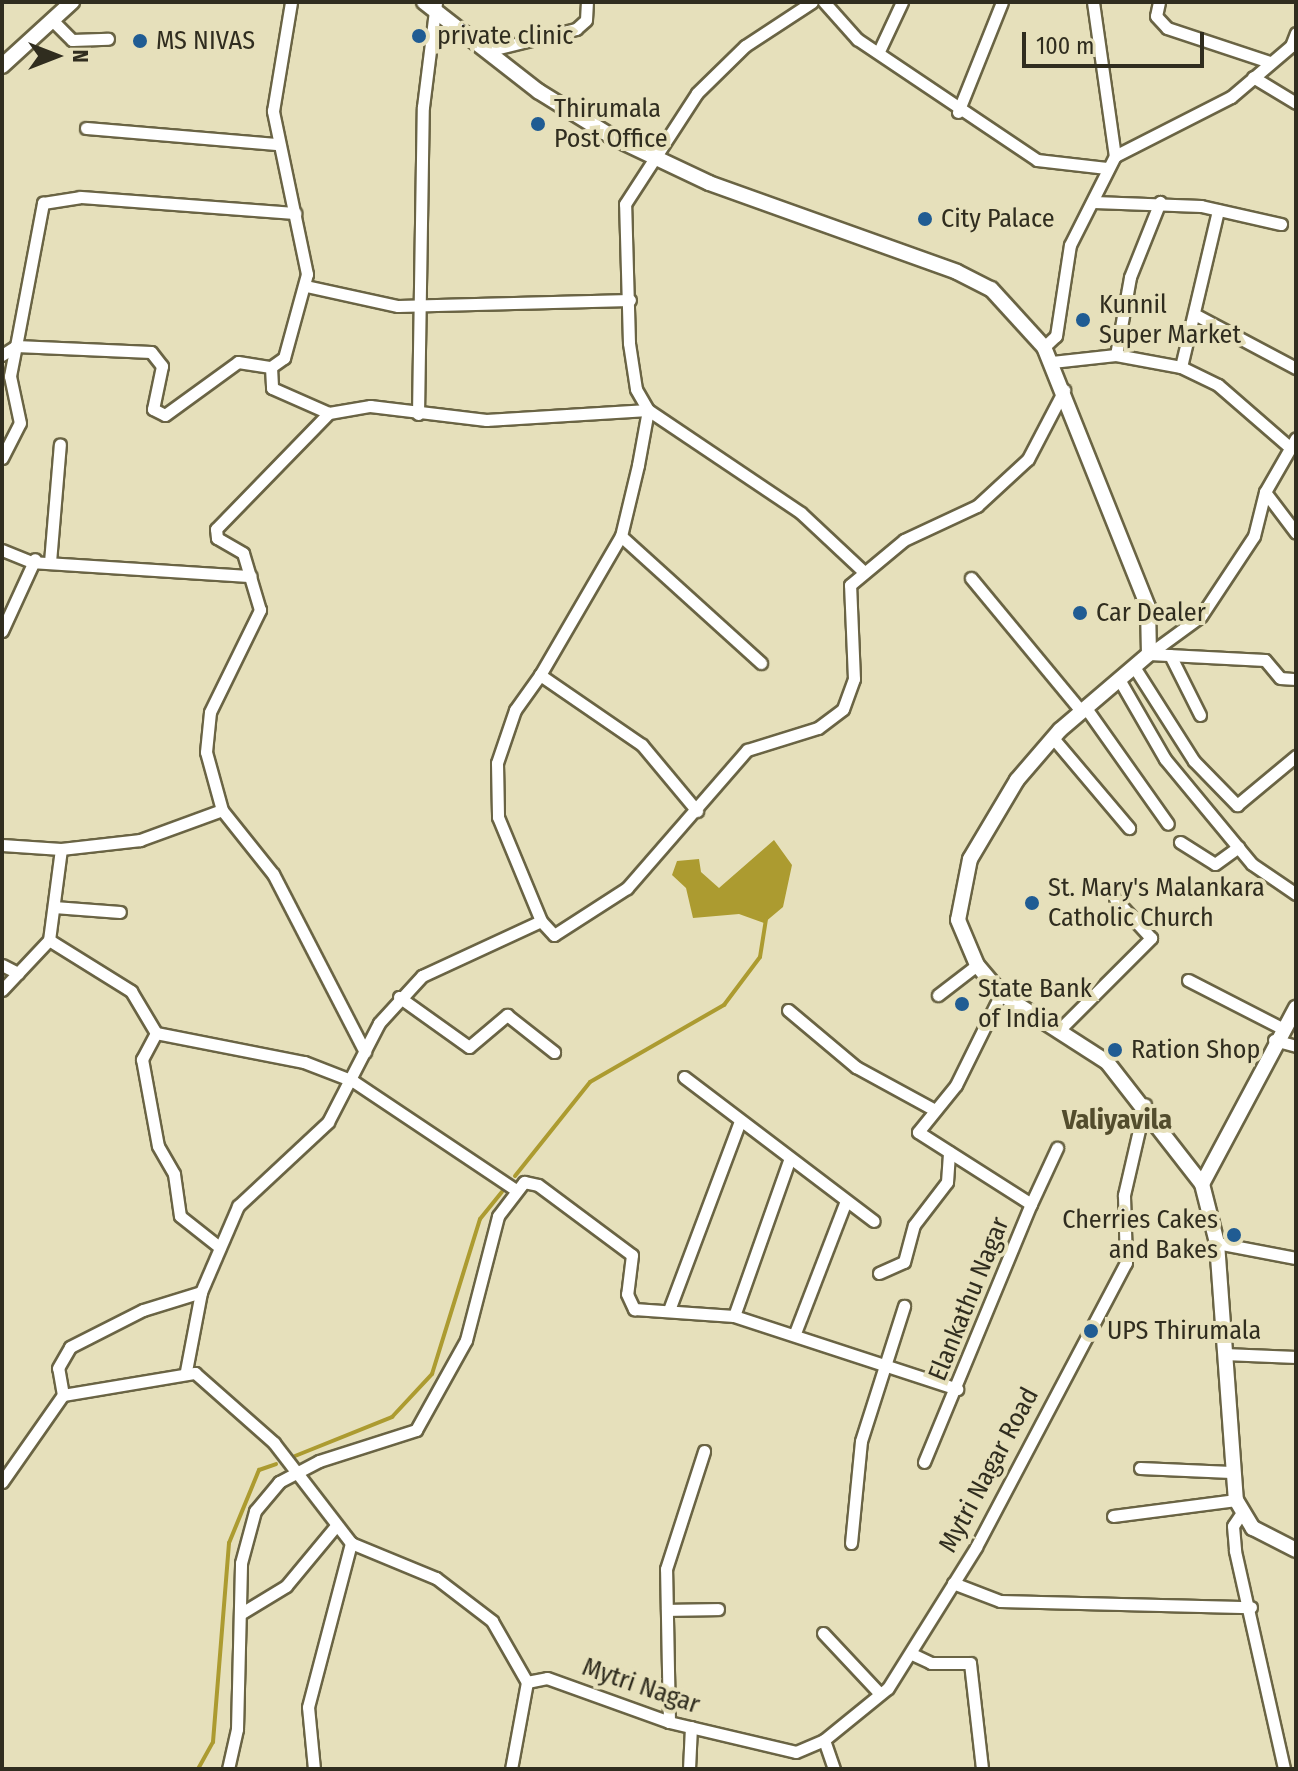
<!DOCTYPE html>
<html>
<head>
<meta charset="utf-8">
<style>
  body { margin:0 }
  #map { position:relative; width:1298px; height:1771px; overflow:hidden; background:#e6e0bb; font-family:"Fira Sans Condensed",sans-serif }
  div>[style] { position:absolute }
  [style*='--x'] { left:calc(var(--x)*1px); top:calc(var(--y)*1px); width:calc(var(--w)*1px); rotate:calc(var(--a)*1deg) }
  .forest>* { inset:0; background:#ac9b30 }
  .stream>* { height:4px; margin:-2px; padding:0 2px; transform-origin:2px; border-radius:2px; background:#ac9b30 }
  .roads { filter:drop-shadow(2px 0 #6a6444) drop-shadow(-2px 0 #6a6444) drop-shadow(0 2px #6a6444) drop-shadow(0 -2px #6a6444) }
  .minor>* { height:11px; margin:-5.5px; padding:0 5.5px; transform-origin:5.5px; border-radius:5.5px; background:#fff }
  .tertiary>* { height:14px; margin:-7px; padding:0 7px; transform-origin:7px; border-radius:7px; background:#fff }
  .secondary>* { height:14px; margin:-7px; padding:0 7px; transform-origin:7px; border-radius:7px; background:#fff }
  .dots>* { width:22px; height:22px; translate:-50% -50%; box-sizing:border-box; border:4px solid #e6e0bb; border-radius:50% }
  span { translate:-50% -50%; white-space:nowrap; text-align:center; line-height:1.15; -webkit-text-stroke:8px #e6e0bb; paint-order:stroke }
  .poi-label { font-size:26px; color:#302d1f }
  .left { translate:0 -50%; text-align:left }
  .right { translate:-100% -50%; text-align:right }
  .street-label { font-size:26px; color:#302d1f }
  .neighbourhood-label { font-size:28px; color:#534d2d; font-weight:700 }
  .frame { position:absolute; inset:0; border:4px solid #302d1f; pointer-events:none }
  .north { position:absolute; left:16px; top:16px; width:80px; height:80px; -webkit-text-stroke:6px #e6e0bb; paint-order:stroke; rotate:90deg; font-size:22px; font-weight:700; line-height:32px; text-align:center; color:#302d1f }
  .north::after { content:''; display:block; margin:auto; width:28px; height:36px; background:#302d1f; clip-path:polygon(50% 0,100% 100%,50% 72%,0 100%) }
  .scale { position:absolute; left:1022px; top:32px; width:182px; height:36px; box-sizing:border-box; border:4px solid #302d1f; border-top:0; padding-left:10px; font-size:24px; line-height:28px; white-space:nowrap; color:#302d1f; -webkit-text-stroke:6px #e6e0bb; paint-order:stroke }
</style>
</head>
<body>
<div id="map">
  <div class="forest">
    <i style="clip-path:polygon(774px 840px,792px 865px,783px 907px,764px 923px,739px 914px,693px 918px,686px 888px,672px 875px,677px 861px,699px 859px,701px 872px,719px 888px)"></i>
  </div>
  <div class="stream">
    <i style="--x:515;--y:1176;--w:120;--a:-51.4"></i>
    <i style="--x:590;--y:1082;--w:155;--a:-29.9"></i>
    <i style="--x:724;--y:1005;--w:60;--a:-53.1"></i>
    <i style="--x:760;--y:957;--w:39;--a:-81"></i>
    <i style="--x:295;--y:1456;--w:105;--a:-21.9"></i>
    <i style="--x:392;--y:1417;--w:59;--a:-47.1"></i>
    <i style="--x:432;--y:1374;--w:162;--a:-72.8"></i>
    <i style="--x:480;--y:1219;--w:35;--a:-51"></i>
    <i style="--x:198;--y:1769;--w:31;--a:-61"></i>
    <i style="--x:213;--y:1742;--w:200;--a:-85.4"></i>
    <i style="--x:229;--y:1543;--w:79;--a:-67.7"></i>
    <i style="--x:259;--y:1470;--w:18;--a:-19"></i>
  </div>
  <div class="roads">
    <div class="minor">
      <i style="--x:824;--y:2;--w:50;--a:48.3"></i>
      <i style="--x:857;--y:39;--w:217;--a:33.9"></i>
      <i style="--x:1037;--y:160;--w:70;--a:6.5"></i>
      <i style="--x:1093;--y:2;--w:156;--a:81.9"></i>
      <i style="--x:1159;--y:2;--w:14;--a:102"></i>
      <i style="--x:1156;--y:16;--w:16;--a:47"></i>
      <i style="--x:1167;--y:28;--w:108;--a:18.3"></i>
      <i style="--x:53;--y:21;--w:27;--a:45"></i>
      <i style="--x:72;--y:40;--w:36;--a:-2"></i>
      <i style="--x:880;--y:49;--w:52;--a:-64.9"></i>
      <i style="--x:491;--y:50;--w:88;--a:-13.9"></i>
      <i style="--x:576;--y:29;--w:13;--a:-42"></i>
      <i style="--x:586;--y:20;--w:18;--a:-87"></i>
      <i style="--x:1253;--y:77;--w:50;--a:31.2"></i>
      <i style="--x:958;--y:112;--w:118;--a:-68.2"></i>
      <i style="--x:86;--y:128;--w:191;--a:4.8"></i>
      <i style="--x:1094;--y:202;--w:107;--a:2.1"></i>
      <i style="--x:1201;--y:206;--w:82;--a:12.7"></i>
      <i style="--x:306;--y:286;--w:94;--a:12.3"></i>
      <i style="--x:398;--y:306;--w:232;--a:-1.5"></i>
      <i style="--x:1198;--y:316;--w:111;--a:28"></i>
      <i style="--x:1044;--y:347;--w:16;--a:-43"></i>
      <i style="--x:1056;--y:336;--w:92;--a:-81.3"></i>
      <i style="--x:1070;--y:245;--w:100;--a:-63.2"></i>
      <i style="--x:1115;--y:156;--w:130;--a:-27"></i>
      <i style="--x:1231;--y:97;--w:79;--a:-40.4"></i>
      <i style="--x:1291;--y:46;--w:14;--a:-69"></i>
      <i style="--x:2;--y:355;--w:17;--a:-33"></i>
      <i style="--x:16;--y:346;--w:146;--a:-79.3"></i>
      <i style="--x:43;--y:203;--w:37;--a:-9"></i>
      <i style="--x:80;--y:197;--w:216;--a:4.3"></i>
      <i style="--x:1116;--y:355;--w:79;--a:-79.8"></i>
      <i style="--x:1130;--y:277;--w:81;--a:-68.2"></i>
      <i style="--x:1052;--y:362;--w:64;--a:-6.2"></i>
      <i style="--x:1116;--y:355;--w:66;--a:10.5"></i>
      <i style="--x:1181;--y:367;--w:41;--a:25.9"></i>
      <i style="--x:1218;--y:385;--w:91;--a:41"></i>
      <i style="--x:271;--y:367;--w:21;--a:87"></i>
      <i style="--x:272;--y:388;--w:62;--a:23.7"></i>
      <i style="--x:1181;--y:367;--w:161;--a:-76.7"></i>
      <i style="--x:418;--y:414;--w:307;--a:-89.1"></i>
      <i style="--x:423;--y:107;--w:106;--a:-82.9"></i>
      <i style="--x:2;--y:458;--w:39;--a:-63"></i>
      <i style="--x:20;--y:423;--w:48;--a:-102"></i>
      <i style="--x:10;--y:376;--w:31;--a:-79"></i>
      <i style="--x:16;--y:346;--w:135;--a:2.5"></i>
      <i style="--x:151;--y:352;--w:18;--a:52"></i>
      <i style="--x:162;--y:366;--w:44;--a:101.8"></i>
      <i style="--x:153;--y:409;--w:13;--a:27"></i>
      <i style="--x:165;--y:415;--w:90;--a:-36"></i>
      <i style="--x:238;--y:362;--w:33;--a:9"></i>
      <i style="--x:271;--y:367;--w:16;--a:-35"></i>
      <i style="--x:284;--y:358;--w:87;--a:-74.7"></i>
      <i style="--x:307;--y:274;--w:167;--a:-101.8"></i>
      <i style="--x:273;--y:111;--w:110;--a:-80.6"></i>
      <i style="--x:1265;--y:492;--w:51;--a:52.9"></i>
      <i style="--x:621;--y:536;--w:189;--a:42.2"></i>
      <i style="--x:2;--y:550;--w:32;--a:22"></i>
      <i style="--x:32;--y:562;--w:219;--a:3.7"></i>
      <i style="--x:50;--y:562;--w:118;--a:-85.2"></i>
      <i style="--x:971;--y:578;--w:174;--a:50.4"></i>
      <i style="--x:2;--y:631;--w:79;--a:-65.4"></i>
      <i style="--x:1149;--y:654;--w:64;--a:-36.2"></i>
      <i style="--x:1201;--y:616;--w:96;--a:-56.5"></i>
      <i style="--x:1254;--y:536;--w:45;--a:-76"></i>
      <i style="--x:1265;--y:492;--w:62;--a:-60.1"></i>
      <i style="--x:1149;--y:654;--w:116;--a:3"></i>
      <i style="--x:1265;--y:660;--w:23;--a:50"></i>
      <i style="--x:1280;--y:678;--w:16;--a:4"></i>
      <i style="--x:1170;--y:655;--w:67;--a:63.4"></i>
      <i style="--x:1136;--y:670;--w:108;--a:57.5"></i>
      <i style="--x:1194;--y:761;--w:62;--a:45.7"></i>
      <i style="--x:1237;--y:805;--w:77;--a:-39.7"></i>
      <i style="--x:540;--y:675;--w:43;--a:125.5"></i>
      <i style="--x:515;--y:710;--w:56;--a:108.8"></i>
      <i style="--x:497;--y:763;--w:54;--a:88.9"></i>
      <i style="--x:498;--y:817;--w:113;--a:67.5"></i>
      <i style="--x:1120;--y:681;--w:90;--a:60"></i>
      <i style="--x:1165;--y:759;--w:136;--a:50.4"></i>
      <i style="--x:1252;--y:864;--w:53;--a:34.3"></i>
      <i style="--x:1088;--y:711;--w:138;--a:54.7"></i>
      <i style="--x:1053;--y:738;--w:118;--a:49.8"></i>
      <i style="--x:697;--y:811;--w:86;--a:-129.8"></i>
      <i style="--x:642;--y:745;--w:124;--a:-145.5"></i>
      <i style="--x:540;--y:675;--w:161;--a:-59.8"></i>
      <i style="--x:621;--y:536;--w:73;--a:-76.5"></i>
      <i style="--x:638;--y:465;--w:56;--a:-79.7"></i>
      <i style="--x:648;--y:410;--w:24;--a:-120"></i>
      <i style="--x:636;--y:389;--w:47;--a:-98.7"></i>
      <i style="--x:629;--y:343;--w:139;--a:-91.6"></i>
      <i style="--x:625;--y:204;--w:132;--a:-57"></i>
      <i style="--x:697;--y:93;--w:67;--a:-44.4"></i>
      <i style="--x:745;--y:46;--w:80;--a:-33.3"></i>
      <i style="--x:1180;--y:842;--w:41;--a:32.2"></i>
      <i style="--x:1215;--y:864;--w:29;--a:-36"></i>
      <i style="--x:2;--y:845;--w:59;--a:3.9"></i>
      <i style="--x:61;--y:849;--w:92;--a:97.5"></i>
      <i style="--x:49;--y:940;--w:97;--a:31.9"></i>
      <i style="--x:131;--y:991;--w:49;--a:59.2"></i>
      <i style="--x:156;--y:1033;--w:151;--a:11.1"></i>
      <i style="--x:304;--y:1062;--w:53;--a:21.2"></i>
      <i style="--x:353;--y:1081;--w:196;--a:33.8"></i>
      <i style="--x:61;--y:849;--w:80;--a:-6.5"></i>
      <i style="--x:140;--y:840;--w:87;--a:-20.1"></i>
      <i style="--x:54;--y:907;--w:66;--a:4.3"></i>
      <i style="--x:2;--y:965;--w:18;--a:27"></i>
      <i style="--x:1188;--y:980;--w:106;--a:27.1"></i>
      <i style="--x:2;--y:990;--w:69;--a:-46.8"></i>
      <i style="--x:938;--y:995;--w:49;--a:-37.6"></i>
      <i style="--x:399;--y:997;--w:86;--a:35.5"></i>
      <i style="--x:469;--y:1047;--w:50;--a:-40.1"></i>
      <i style="--x:507;--y:1015;--w:60;--a:38.2"></i>
      <i style="--x:788;--y:1010;--w:89;--a:40"></i>
      <i style="--x:856;--y:1067;--w:90;--a:28.6"></i>
      <i style="--x:1060;--y:1029;--w:129;--a:-45"></i>
      <i style="--x:1151;--y:938;--w:53;--a:-132.7"></i>
      <i style="--x:156;--y:1033;--w:30;--a:118"></i>
      <i style="--x:142;--y:1059;--w:88;--a:79.6"></i>
      <i style="--x:158;--y:1146;--w:32;--a:60"></i>
      <i style="--x:174;--y:1174;--w:42;--a:81.9"></i>
      <i style="--x:180;--y:1216;--w:48;--a:38.3"></i>
      <i style="--x:1274;--y:1040;--w:23;--a:15"></i>
      <i style="--x:365;--y:1052;--w:200;--a:-117.3"></i>
      <i style="--x:273;--y:874;--w:82;--a:-128.6"></i>
      <i style="--x:222;--y:810;--w:60;--a:-105.4"></i>
      <i style="--x:206;--y:752;--w:40;--a:-84.3"></i>
      <i style="--x:210;--y:712;--w:114;--a:-63.9"></i>
      <i style="--x:260;--y:610;--w:59;--a:-106.6"></i>
      <i style="--x:243;--y:553;--w:30;--a:-150"></i>
      <i style="--x:217;--y:538;--w:9;--a:-96"></i>
      <i style="--x:216;--y:529;--w:162;--a:-45.8"></i>
      <i style="--x:329;--y:413;--w:42;--a:-9.7"></i>
      <i style="--x:370;--y:406;--w:117;--a:6.9"></i>
      <i style="--x:486;--y:420;--w:162;--a:-3.5"></i>
      <i style="--x:648;--y:410;--w:184;--a:33.9"></i>
      <i style="--x:801;--y:513;--w:83;--a:43.1"></i>
      <i style="--x:684;--y:1077;--w:238;--a:37.2"></i>
      <i style="--x:1031;--y:1204;--w:62;--a:-65.1"></i>
      <i style="--x:1217;--y:1243;--w:80;--a:10.8"></i>
      <i style="--x:879;--y:1273;--w:27;--a:-24"></i>
      <i style="--x:904;--y:1262;--w:38;--a:-75"></i>
      <i style="--x:914;--y:1225;--w:54;--a:-52.5"></i>
      <i style="--x:947;--y:1182;--w:30;--a:-86"></i>
      <i style="--x:669;--y:1310;--w:202;--a:-69.4"></i>
      <i style="--x:734;--y:1316;--w:164;--a:-70.5"></i>
      <i style="--x:795;--y:1333;--w:142;--a:-68.9"></i>
      <i style="--x:1224;--y:1354;--w:72;--a:2.4"></i>
      <i style="--x:186;--y:1371;--w:80;--a:-79.2"></i>
      <i style="--x:63;--y:1395;--w:134;--a:-9.5"></i>
      <i style="--x:195;--y:1373;--w:106;--a:41.5"></i>
      <i style="--x:274;--y:1443;--w:126;--a:52.4"></i>
      <i style="--x:351;--y:1543;--w:92;--a:22.4"></i>
      <i style="--x:436;--y:1578;--w:71;--a:37.5"></i>
      <i style="--x:492;--y:1621;--w:70;--a:60.2"></i>
      <i style="--x:527;--y:1682;--w:88;--a:100.4"></i>
      <i style="--x:924;--y:1462;--w:279;--a:-67.5"></i>
      <i style="--x:1031;--y:1204;--w:134;--a:-147.5"></i>
      <i style="--x:918;--y:1132;--w:60;--a:-51"></i>
      <i style="--x:956;--y:1085;--w:102;--a:-63.7"></i>
      <i style="--x:1140;--y:1468;--w:91;--a:2.5"></i>
      <i style="--x:2;--y:1482;--w:106;--a:-55"></i>
      <i style="--x:63;--y:1395;--w:27;--a:-100"></i>
      <i style="--x:58;--y:1368;--w:24;--a:-60"></i>
      <i style="--x:70;--y:1347;--w:82;--a:-26.9"></i>
      <i style="--x:143;--y:1310;--w:61;--a:-17.2"></i>
      <i style="--x:201;--y:1292;--w:94;--a:-66.7"></i>
      <i style="--x:238;--y:1206;--w:123;--a:-43"></i>
      <i style="--x:328;--y:1122;--w:111;--a:-62.7"></i>
      <i style="--x:379;--y:1023;--w:64;--a:-47.5"></i>
      <i style="--x:422;--y:976;--w:131;--a:-24.8"></i>
      <i style="--x:541;--y:921;--w:19;--a:47"></i>
      <i style="--x:554;--y:935;--w:87;--a:-32.8"></i>
      <i style="--x:627;--y:888;--w:183;--a:-49"></i>
      <i style="--x:747;--y:750;--w:74;--a:-17.2"></i>
      <i style="--x:818;--y:728;--w:31;--a:-37"></i>
      <i style="--x:843;--y:709;--w:32;--a:-70"></i>
      <i style="--x:854;--y:679;--w:94;--a:-92.4"></i>
      <i style="--x:850;--y:585;--w:70;--a:-39.8"></i>
      <i style="--x:904;--y:540;--w:81;--a:-25"></i>
      <i style="--x:977;--y:506;--w:69;--a:-42.7"></i>
      <i style="--x:1028;--y:459;--w:78;--a:-62.4"></i>
      <i style="--x:1241;--y:1514;--w:14;--a:124"></i>
      <i style="--x:1233;--y:1526;--w:25;--a:85"></i>
      <i style="--x:1235;--y:1551;--w:223;--a:77.3"></i>
      <i style="--x:1113;--y:1516;--w:124;--a:-7.4"></i>
      <i style="--x:851;--y:1543;--w:102;--a:-84.4"></i>
      <i style="--x:861;--y:1441;--w:142;--a:-72.3"></i>
      <i style="--x:953;--y:1583;--w:50;--a:21"></i>
      <i style="--x:1000;--y:1601;--w:251;--a:1.4"></i>
      <i style="--x:667;--y:1610;--w:51;--a:-1.1"></i>
      <i style="--x:240;--y:1614;--w:54;--a:-31.3"></i>
      <i style="--x:286;--y:1586;--w:77;--a:-50.3"></i>
      <i style="--x:823;--y:1633;--w:83;--a:46.9"></i>
      <i style="--x:912;--y:1654;--w:21;--a:25"></i>
      <i style="--x:931;--y:1663;--w:39;--a:0"></i>
      <i style="--x:970;--y:1663;--w:107;--a:83.5"></i>
      <i style="--x:527;--y:1682;--w:20;--a:-11"></i>
      <i style="--x:547;--y:1678;--w:130;--a:19.8"></i>
      <i style="--x:669;--y:1722;--w:130;--a:13.3"></i>
      <i style="--x:796;--y:1752;--w:30;--a:-23"></i>
      <i style="--x:824;--y:1740;--w:82;--a:-39.1"></i>
      <i style="--x:888;--y:1688;--w:166;--a:-58"></i>
      <i style="--x:976;--y:1547;--w:321;--a:-62.2"></i>
      <i style="--x:1126;--y:1263;--w:68;--a:-91.7"></i>
      <i style="--x:1124;--y:1195;--w:93;--a:-77"></i>
      <i style="--x:669;--y:1722;--w:153;--a:-91.1"></i>
      <i style="--x:666;--y:1569;--w:124;--a:-72.1"></i>
      <i style="--x:824;--y:1740;--w:31;--a:71"></i>
      <i style="--x:228;--y:1769;--w:41;--a:-77.3"></i>
      <i style="--x:237;--y:1729;--w:166;--a:-88.6"></i>
      <i style="--x:241;--y:1563;--w:54;--a:-74.9"></i>
      <i style="--x:255;--y:1511;--w:38;--a:-50"></i>
      <i style="--x:279;--y:1482;--w:45;--a:-27.7"></i>
      <i style="--x:319;--y:1461;--w:102;--a:-17.7"></i>
      <i style="--x:416;--y:1430;--w:103;--a:-60.9"></i>
      <i style="--x:466;--y:1340;--w:128;--a:-75.5"></i>
      <i style="--x:498;--y:1216;--w:43;--a:-52.6"></i>
      <i style="--x:524;--y:1182;--w:14;--a:12"></i>
      <i style="--x:538;--y:1185;--w:117;--a:36.7"></i>
      <i style="--x:632;--y:1255;--w:39;--a:97"></i>
      <i style="--x:627;--y:1294;--w:17;--a:65"></i>
      <i style="--x:634;--y:1309;--w:100;--a:4"></i>
      <i style="--x:734;--y:1316;--w:235;--a:18.1"></i>
      <i style="--x:314;--y:1769;--w:62;--a:-95.5"></i>
      <i style="--x:308;--y:1707;--w:170;--a:-75.3"></i>
      <i style="--x:689;--y:1769;--w:42;--a:-87.3"></i>
    </div>
    <div class="tertiary">
      <i style="--x:1202;--y:1184;--w:200;--a:-61.9"></i>
    </div>
    <div class="secondary">
      <i style="--x:424;--y:2;--w:145;--a:38"></i>
      <i style="--x:538;--y:91;--w:89;--a:31.7"></i>
      <i style="--x:614;--y:138;--w:105;--a:25.3"></i>
      <i style="--x:709;--y:183;--w:263;--a:19.7"></i>
      <i style="--x:957;--y:272;--w:38;--a:27"></i>
      <i style="--x:991;--y:289;--w:79;--a:47.6"></i>
      <i style="--x:1044;--y:347;--w:280;--a:68.2"></i>
      <i style="--x:1148;--y:607;--w:47;--a:88.8"></i>
      <i style="--x:1149;--y:654;--w:117;--a:139.5"></i>
      <i style="--x:1060;--y:730;--w:66;--a:130.7"></i>
      <i style="--x:1017;--y:780;--w:92;--a:120.7"></i>
      <i style="--x:970;--y:859;--w:62;--a:101.1"></i>
      <i style="--x:958;--y:920;--w:49;--a:67.1"></i>
      <i style="--x:977;--y:965;--w:38;--a:50"></i>
      <i style="--x:1001;--y:994;--w:126;--a:32.7"></i>
      <i style="--x:1107;--y:1062;--w:155;--a:52.1"></i>
      <i style="--x:1202;--y:1184;--w:61;--a:75.7"></i>
      <i style="--x:1217;--y:1243;--w:258;--a:85.8"></i>
      <i style="--x:1236;--y:1500;--w:33;--a:59"></i>
      <i style="--x:1253;--y:1528;--w:48;--a:27.1"></i>
      <i style="--x:2;--y:66;--w:95;--a:-42.4"></i>
    </div>
  </div>
  <div class="dots">
    <i style="left:419px;top:36px;background:#205c93"></i>
    <i style="left:140px;top:41px;background:#205c93"></i>
    <i style="left:538px;top:124px;background:#205c93"></i>
    <i style="left:925px;top:219px;background:#205c93"></i>
    <i style="left:1083px;top:320px;background:#205c93"></i>
    <i style="left:1080px;top:613px;background:#205c93"></i>
    <i style="left:1032px;top:903px;background:#205c93"></i>
    <i style="left:962px;top:1004px;background:#205c93"></i>
    <i style="left:1115px;top:1050px;background:#205c93"></i>
    <i style="left:1234px;top:1235px;background:#205c93"></i>
    <i style="left:1091px;top:1331px;background:#205c93"></i>
  </div>
  <div class="poi-label">
    <span class="left" style="left:437px;top:36px">private clinic</span>
    <span class="left" style="left:156px;top:41px">MS NIVAS</span>
    <span class="left" style="left:554px;top:124px">Thirumala<br>Post Office</span>
    <span class="left" style="left:941px;top:219px">City Palace</span>
    <span class="left" style="left:1099px;top:320px">Kunnil<br>Super Market</span>
    <span class="left" style="left:1096px;top:613px">Car Dealer</span>
    <span class="left" style="left:1048px;top:903px">St. Mary's Malankara<br>Catholic Church</span>
    <span class="left" style="left:978px;top:1004px">State Bank<br>of India</span>
    <span class="left" style="left:1131px;top:1050px">Ration Shop</span>
    <span class="right" style="left:1218px;top:1235px">Cherries Cakes<br>and Bakes</span>
    <span class="left" style="left:1107px;top:1331px">UPS Thirumala</span>
  </div>
  <div class="street-label">
    <span style="left:969px;top:1299px;rotate:-68deg">Elankathu Nagar</span>
    <span style="left:989px;top:1470px;rotate:-62deg">Mytri Nagar Road</span>
    <span style="left:641px;top:1686px;rotate:19deg">Mytri Nagar</span>
  </div>
  <div class="neighbourhood-label">
    <span style="left:1117px;top:1120px">Valiyavila</span>
  </div>
  <div class="frame"></div>
  <div class="north">N</div>
  <div class="scale">100 m</div>
</div>
</body>
</html>
